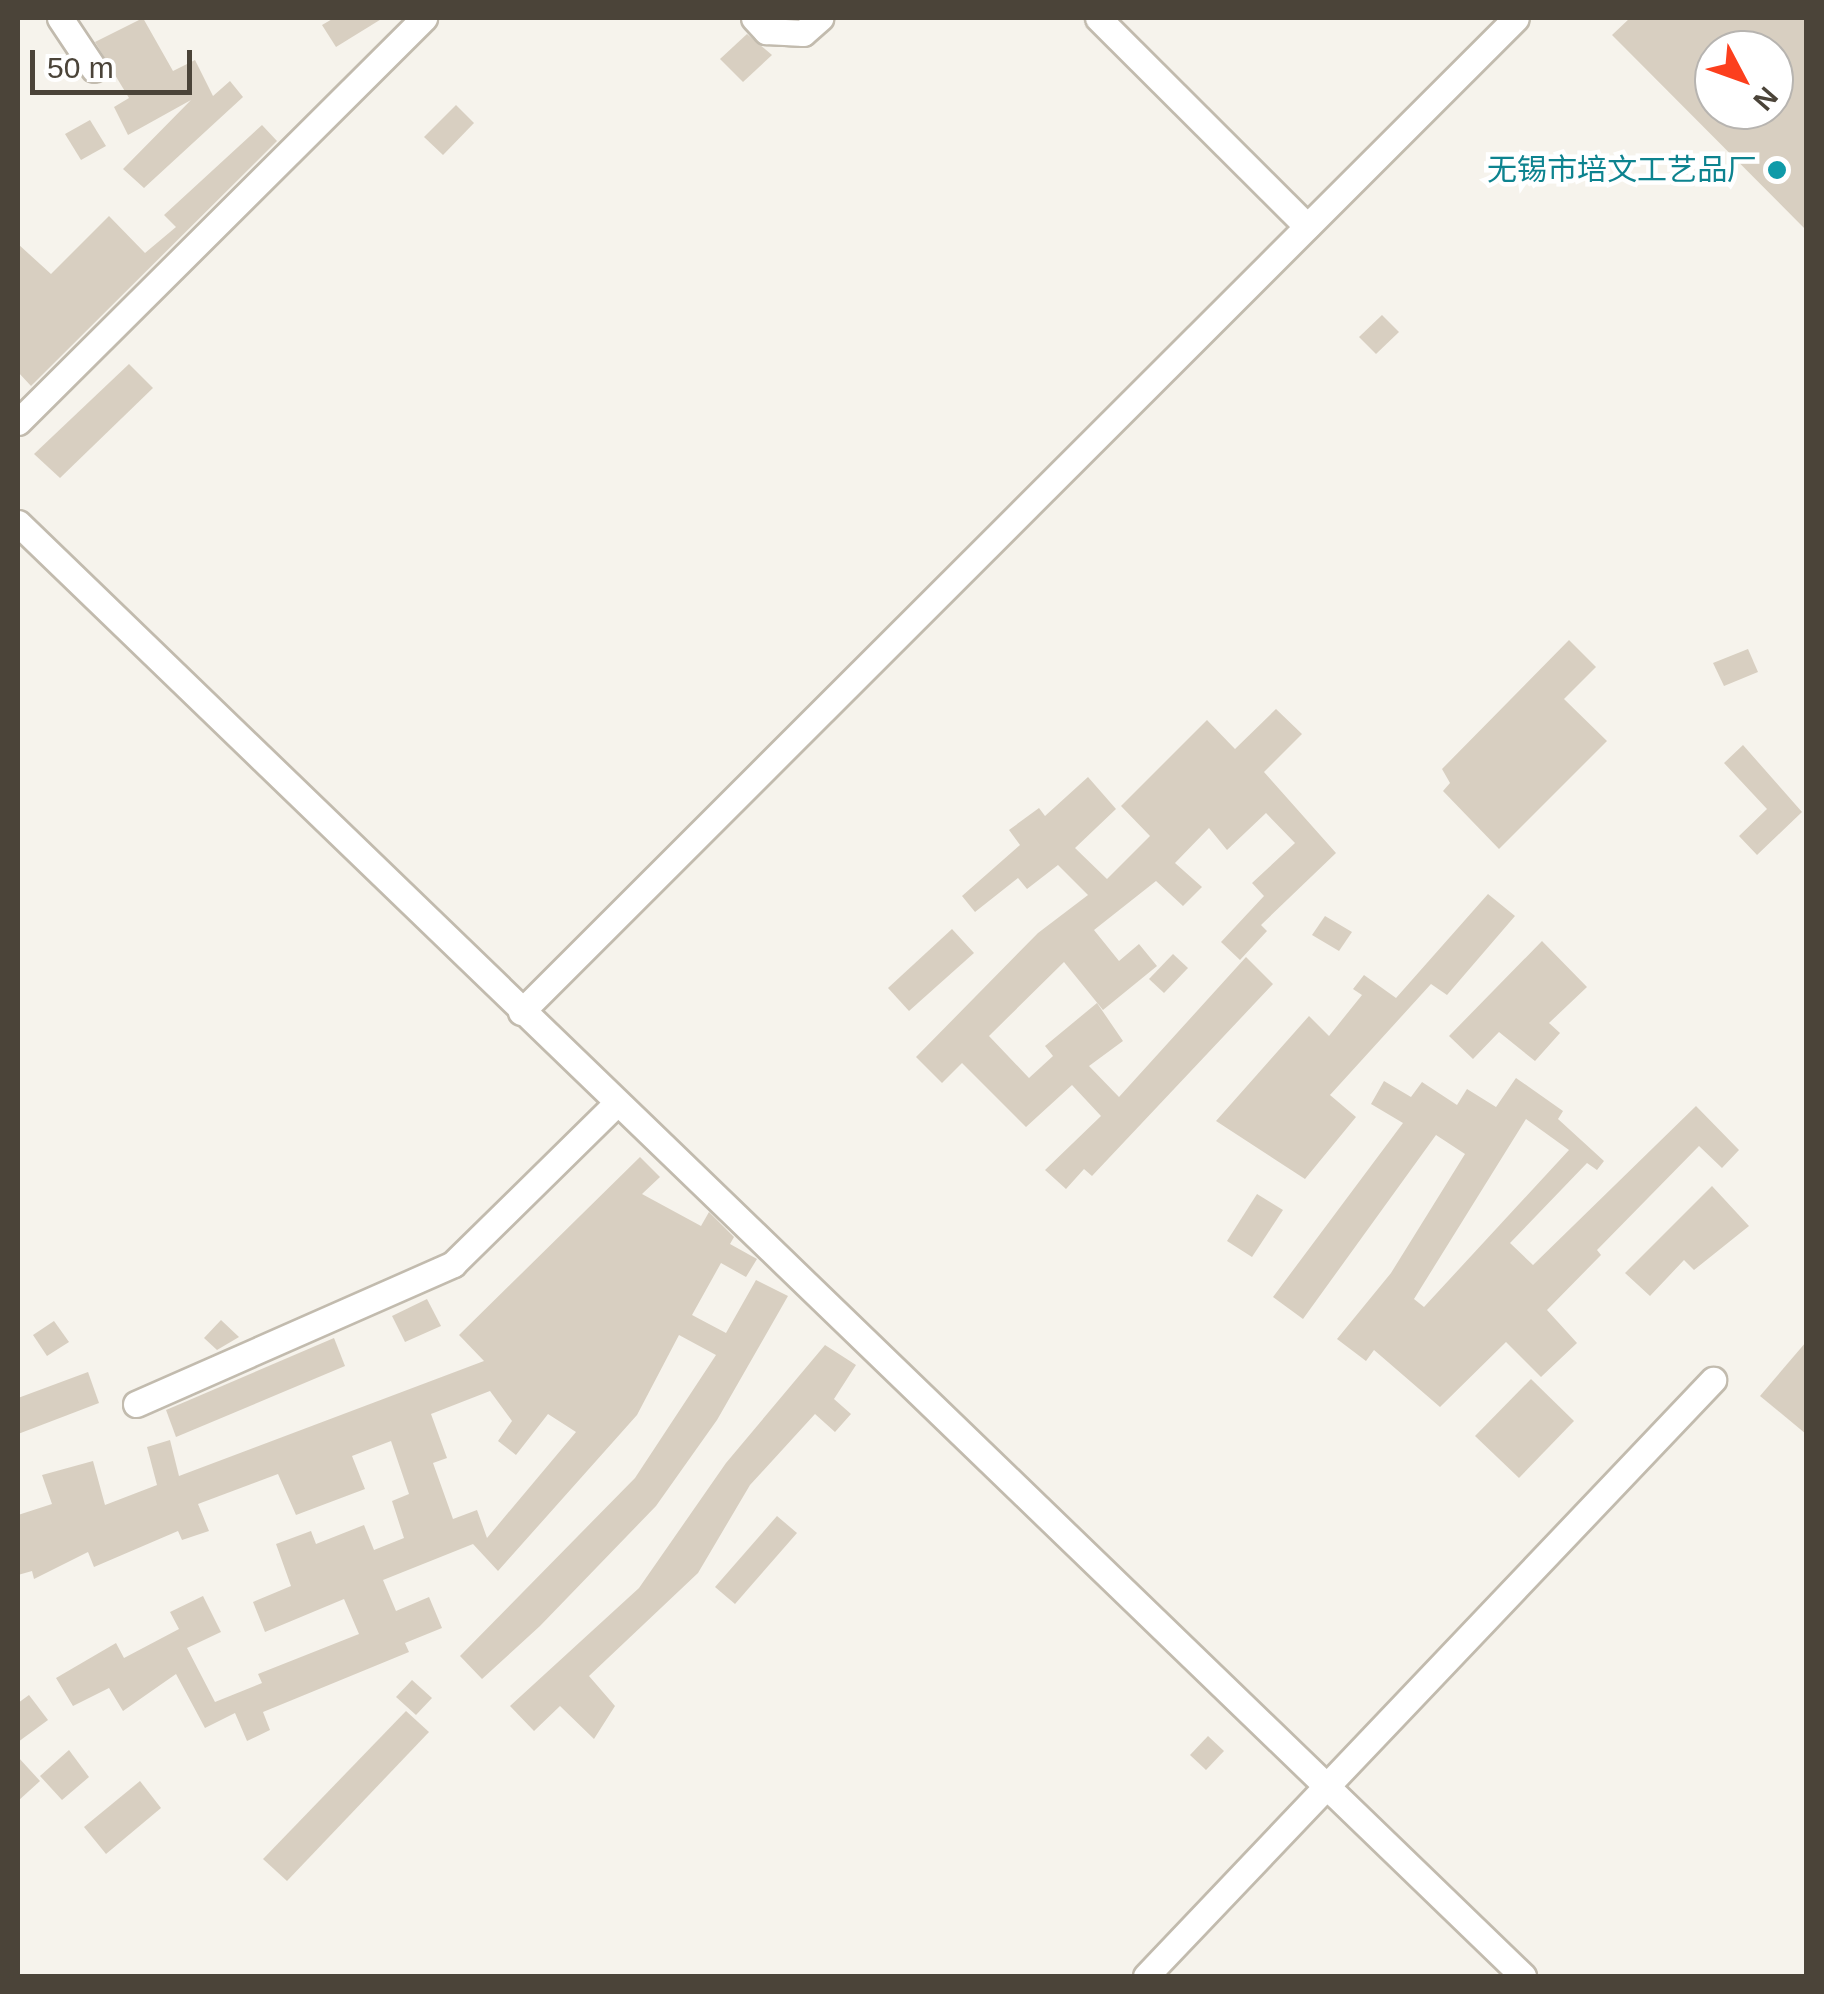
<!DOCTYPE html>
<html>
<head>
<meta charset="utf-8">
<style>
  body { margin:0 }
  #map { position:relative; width:1824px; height:1994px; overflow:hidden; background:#f6f3ec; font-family:Helvetica,"Noto Sans SC",sans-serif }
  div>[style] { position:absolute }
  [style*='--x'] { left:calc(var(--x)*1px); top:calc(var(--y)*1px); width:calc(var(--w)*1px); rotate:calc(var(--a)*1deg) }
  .building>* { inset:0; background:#d8cfc1 }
  .roads { filter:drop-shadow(2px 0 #c2bbae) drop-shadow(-2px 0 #c2bbae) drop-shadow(0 2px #c2bbae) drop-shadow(0 -2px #c2bbae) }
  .minor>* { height:25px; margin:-12.5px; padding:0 12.5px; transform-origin:12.5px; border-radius:12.5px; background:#fff }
  .dots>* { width:28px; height:28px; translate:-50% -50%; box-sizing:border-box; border:5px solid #fff; border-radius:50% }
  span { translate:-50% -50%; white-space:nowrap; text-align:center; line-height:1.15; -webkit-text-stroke:9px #fff; paint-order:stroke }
  .culture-label { font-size:30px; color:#0d838f }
  .right { translate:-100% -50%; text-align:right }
  .frame { position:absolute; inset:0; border:20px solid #4b4439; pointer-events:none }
  .north { position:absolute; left:1694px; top:30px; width:100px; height:100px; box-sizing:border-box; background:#fff; border:2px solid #b7b4b0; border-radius:50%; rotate:131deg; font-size:28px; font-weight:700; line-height:40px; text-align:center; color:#4b4439 }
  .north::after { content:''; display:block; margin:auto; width:35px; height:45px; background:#fc3f1d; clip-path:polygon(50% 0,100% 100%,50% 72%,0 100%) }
  .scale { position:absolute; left:30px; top:50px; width:162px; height:45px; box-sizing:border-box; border:5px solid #4b4439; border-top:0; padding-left:12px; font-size:30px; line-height:35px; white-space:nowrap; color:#4b4439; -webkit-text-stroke:8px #fff; paint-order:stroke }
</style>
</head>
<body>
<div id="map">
  <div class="building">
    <i style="clip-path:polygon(143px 18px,173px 71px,195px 60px,213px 96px,230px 81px,243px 97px,144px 188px,123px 169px,191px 100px,128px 135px,114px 107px,129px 98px,95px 42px)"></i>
    <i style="clip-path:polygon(334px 18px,383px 18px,336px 47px,322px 25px)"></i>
    <i style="clip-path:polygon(evenodd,1630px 18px,1806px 18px,1806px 230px,1612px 35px,1630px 18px,1714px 50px,1774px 50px,1774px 110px,1714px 110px,1714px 50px)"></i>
    <i style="clip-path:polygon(747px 34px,772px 55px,743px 82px,720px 59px)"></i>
    <i style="clip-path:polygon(456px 105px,474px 123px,443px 155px,424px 137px)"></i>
    <i style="clip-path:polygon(90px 120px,106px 146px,81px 160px,65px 134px)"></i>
    <i style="clip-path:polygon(262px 125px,277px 141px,31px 386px,18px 372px,18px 244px,51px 274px,109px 216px,145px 253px,176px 227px,164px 215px)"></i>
    <i style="clip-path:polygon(1382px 315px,1399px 332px,1376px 354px,1359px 337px)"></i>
    <i style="clip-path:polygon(129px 364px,153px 388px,60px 478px,34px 454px)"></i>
    <i style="clip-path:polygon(1569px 640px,1596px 667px,1564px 699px,1607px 741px,1499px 849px,1443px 791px,1450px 783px,1442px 769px)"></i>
    <i style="clip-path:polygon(1748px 649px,1758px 672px,1724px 686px,1713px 663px)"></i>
    <i style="clip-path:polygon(1276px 709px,1302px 734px,1264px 772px,1336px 853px,1261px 925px,1267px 931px,1240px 960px,1221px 942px,1264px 896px,1252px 883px,1295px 843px,1266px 813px,1227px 850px,1209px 828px,1175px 863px,1202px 887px,1183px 906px,1156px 881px,1094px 930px,1119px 961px,1139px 944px,1157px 966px,1103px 1010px,1064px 962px,989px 1036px,1029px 1078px,1053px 1056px,1045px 1046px,1097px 1003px,1123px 1041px,1089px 1066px,1119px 1097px,1246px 957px,1273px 984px,1092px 1176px,1084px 1169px,1066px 1189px,1045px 1170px,1101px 1116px,1072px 1085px,1026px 1127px,962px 1063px,942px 1083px,916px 1057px,1038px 933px,1088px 895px,1058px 865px,1027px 889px,1018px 878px,975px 912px,962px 896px,1020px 845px,1009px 830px,1039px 808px,1045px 816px,1088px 777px,1116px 809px,1075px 848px,1107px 879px,1150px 836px,1121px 806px,1207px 720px,1235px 749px)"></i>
    <i style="clip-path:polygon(1743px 745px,1802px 812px,1757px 855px,1739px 836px,1767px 809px,1724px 763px)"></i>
    <i style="clip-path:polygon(1488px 894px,1515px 916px,1447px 995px,1431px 984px,1330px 1095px,1356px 1117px,1305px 1179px,1216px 1121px,1309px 1016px,1329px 1036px,1362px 995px,1353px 989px,1364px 975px,1396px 998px)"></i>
    <i style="clip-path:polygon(1325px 916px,1352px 932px,1339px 951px,1312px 935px)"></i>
    <i style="clip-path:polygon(952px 929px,974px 953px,909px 1011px,888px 988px)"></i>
    <i style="clip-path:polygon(1542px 941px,1587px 987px,1549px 1023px,1560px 1033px,1535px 1061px,1499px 1032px,1473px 1059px,1449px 1036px)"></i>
    <i style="clip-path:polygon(1173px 954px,1188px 968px,1164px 993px,1149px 979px)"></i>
    <i style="clip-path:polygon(evenodd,1516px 1078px,1563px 1111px,1558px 1119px,1604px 1161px,1597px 1170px,1587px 1163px,1510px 1243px,1533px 1265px,1696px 1106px,1739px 1150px,1722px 1168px,1699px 1146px,1597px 1250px,1601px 1255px,1547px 1310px,1577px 1343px,1541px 1377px,1506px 1342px,1440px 1407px,1374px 1350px,1366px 1361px,1337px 1339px,1391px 1273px,1465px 1154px,1436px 1135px,1303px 1319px,1273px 1297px,1403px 1123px,1371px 1104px,1384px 1081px,1411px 1097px,1422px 1082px,1457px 1105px,1467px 1089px,1496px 1107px,1516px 1078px,1526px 1119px,1569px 1150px,1424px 1307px,1414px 1299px,1526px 1119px)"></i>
    <i style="clip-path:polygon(evenodd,640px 1157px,660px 1177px,642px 1194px,701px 1226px,709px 1212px,734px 1237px,730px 1244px,757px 1259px,746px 1277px,721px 1263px,692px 1315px,726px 1333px,756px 1280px,788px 1296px,717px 1420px,656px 1506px,540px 1626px,482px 1679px,460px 1656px,635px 1478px,716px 1355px,679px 1335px,637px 1415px,498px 1571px,473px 1544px,383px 1580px,396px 1611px,429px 1597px,442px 1628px,405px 1643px,409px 1652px,263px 1712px,270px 1730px,247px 1741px,235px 1713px,205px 1728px,176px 1674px,123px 1711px,109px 1688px,73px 1706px,56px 1678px,116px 1643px,124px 1658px,179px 1629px,170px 1612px,203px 1596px,221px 1632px,187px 1648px,215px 1702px,262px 1683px,258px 1674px,359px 1634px,344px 1599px,265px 1632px,253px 1602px,291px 1586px,276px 1544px,311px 1531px,316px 1544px,364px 1525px,374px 1550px,404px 1538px,392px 1501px,409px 1494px,391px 1441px,352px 1456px,365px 1489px,296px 1515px,278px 1474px,198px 1504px,209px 1531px,182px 1540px,178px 1531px,94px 1567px,88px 1552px,34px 1579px,32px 1571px,18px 1575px,18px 1515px,52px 1504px,42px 1475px,93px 1461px,105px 1505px,157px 1485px,147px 1447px,170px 1440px,179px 1476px,484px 1361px,459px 1335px,640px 1157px,490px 1391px,512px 1421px,498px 1441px,516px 1455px,548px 1414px,576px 1432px,487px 1538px,477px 1510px,453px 1519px,433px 1463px,447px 1458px,431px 1414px,490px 1391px)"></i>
    <i style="clip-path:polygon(1712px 1186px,1749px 1226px,1694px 1270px,1684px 1260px,1650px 1296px,1625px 1273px)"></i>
    <i style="clip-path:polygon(1257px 1194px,1283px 1210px,1252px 1257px,1227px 1241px)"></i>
    <i style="clip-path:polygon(427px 1299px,441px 1326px,405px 1342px,392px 1316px)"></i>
    <i style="clip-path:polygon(221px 1320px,239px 1337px,217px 1350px,204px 1338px)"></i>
    <i style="clip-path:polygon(54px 1321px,69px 1342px,47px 1356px,33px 1335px)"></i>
    <i style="clip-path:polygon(334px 1338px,345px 1366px,176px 1437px,166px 1410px)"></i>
    <i style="clip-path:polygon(1806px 1342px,1806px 1434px,1760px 1396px)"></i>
    <i style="clip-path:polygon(825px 1345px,856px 1365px,834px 1399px,851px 1414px,835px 1432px,815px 1414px,750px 1485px,698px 1573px,589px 1676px,615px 1706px,594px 1739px,560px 1706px,534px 1731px,510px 1706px,639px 1588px,726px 1463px)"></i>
    <i style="clip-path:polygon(88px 1372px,99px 1403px,18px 1434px,18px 1398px)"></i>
    <i style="clip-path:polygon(1531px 1379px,1574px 1421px,1519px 1478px,1475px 1436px)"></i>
    <i style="clip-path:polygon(777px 1516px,797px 1533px,735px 1604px,715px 1587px)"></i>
    <i style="clip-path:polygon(412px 1680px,432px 1698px,416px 1715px,396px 1697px)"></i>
    <i style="clip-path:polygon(29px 1695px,48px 1720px,18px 1742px,18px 1703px)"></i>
    <i style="clip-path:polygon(406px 1711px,429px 1732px,287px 1881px,263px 1859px)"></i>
    <i style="clip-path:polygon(1208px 1736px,1224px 1751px,1206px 1770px,1190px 1755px)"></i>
    <i style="clip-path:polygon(69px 1750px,89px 1777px,62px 1800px,40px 1776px)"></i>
    <i style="clip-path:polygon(18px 1757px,40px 1781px,18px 1801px)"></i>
    <i style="clip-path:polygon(140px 1781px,161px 1808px,106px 1854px,84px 1827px)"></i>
  </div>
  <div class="roads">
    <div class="minor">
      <i style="--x:60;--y:18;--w:61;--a:56.3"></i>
      <i style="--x:754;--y:18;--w:18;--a:47"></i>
      <i style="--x:766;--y:31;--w:37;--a:3"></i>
      <i style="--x:803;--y:33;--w:23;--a:-41"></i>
      <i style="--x:1098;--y:18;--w:295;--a:44.9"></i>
      <i style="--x:18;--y:422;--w:573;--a:-44.86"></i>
      <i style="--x:18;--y:523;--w:2092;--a:43.99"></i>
      <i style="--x:521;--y:1012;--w:1406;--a:-44.97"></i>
      <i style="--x:136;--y:1404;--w:347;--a:-23.8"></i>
      <i style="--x:453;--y:1264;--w:228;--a:-44.5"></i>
      <i style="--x:1146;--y:1976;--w:823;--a:-46.43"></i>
    </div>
  </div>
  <div class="dots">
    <i style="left:1777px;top:170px;background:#0f9aa8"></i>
  </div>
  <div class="culture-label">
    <span class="right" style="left:1757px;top:170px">无锡市培文工艺品厂</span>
  </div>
  <div class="frame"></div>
  <div class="north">N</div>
  <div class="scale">50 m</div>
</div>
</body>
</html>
